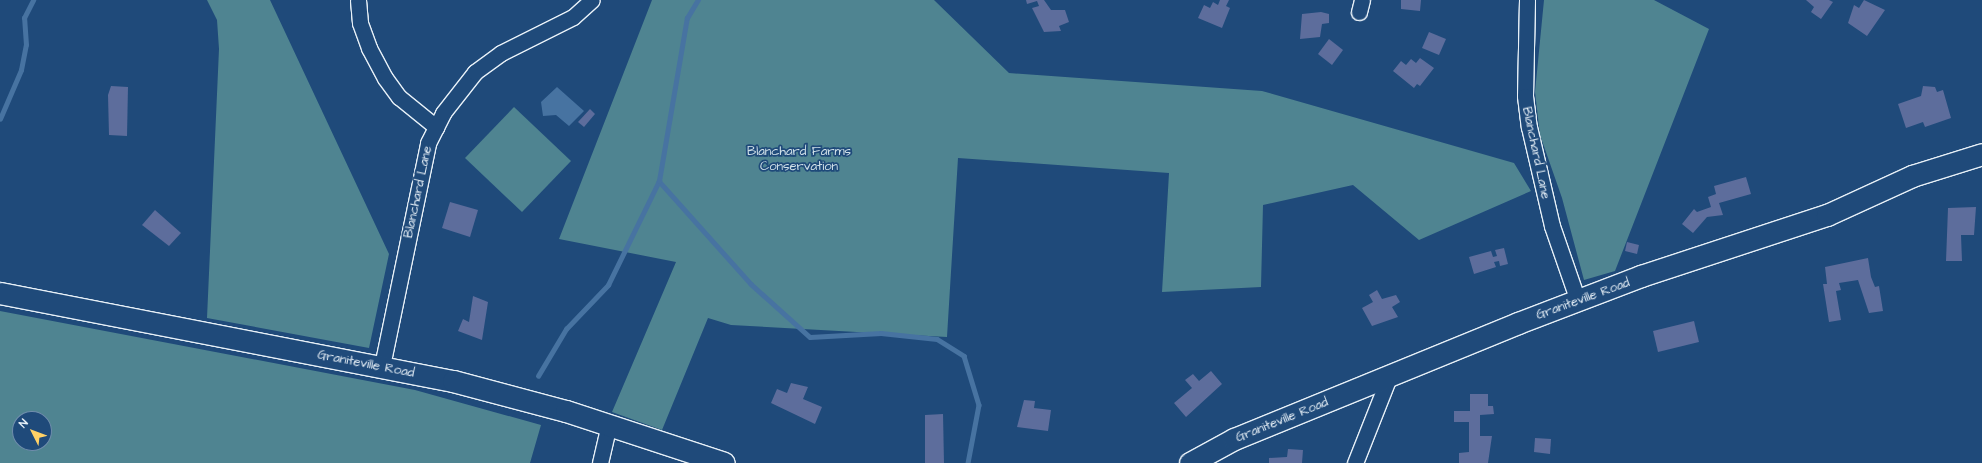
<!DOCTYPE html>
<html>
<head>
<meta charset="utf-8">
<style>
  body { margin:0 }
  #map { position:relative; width:1982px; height:463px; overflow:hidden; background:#1f4a7a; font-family:"Architects Daughter",sans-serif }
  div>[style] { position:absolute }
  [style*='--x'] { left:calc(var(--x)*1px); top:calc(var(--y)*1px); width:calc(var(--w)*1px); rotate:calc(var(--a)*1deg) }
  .green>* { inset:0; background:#4f8491 }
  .water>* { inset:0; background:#4773a1 }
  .stream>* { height:4.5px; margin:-2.25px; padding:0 2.25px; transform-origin:2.25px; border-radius:2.25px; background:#4773a1 }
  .building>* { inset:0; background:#5d6d9c }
  .roads { filter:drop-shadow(1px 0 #e8f1f8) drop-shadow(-1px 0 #e8f1f8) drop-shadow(0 1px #e8f1f8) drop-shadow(0 -1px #e8f1f8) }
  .street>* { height:15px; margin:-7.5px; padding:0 7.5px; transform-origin:7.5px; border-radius:7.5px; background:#1f4a7a }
  .secondary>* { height:21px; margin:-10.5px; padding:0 10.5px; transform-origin:10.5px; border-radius:10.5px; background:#1f4a7a }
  span { translate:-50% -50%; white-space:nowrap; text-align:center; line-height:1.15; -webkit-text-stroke:3.5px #1f4a7a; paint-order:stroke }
  .park-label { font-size:13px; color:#d1e1e9 }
  .street-label { font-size:13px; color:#e8f1f8 }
  .north { position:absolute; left:12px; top:411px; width:40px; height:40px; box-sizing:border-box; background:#1f4a7a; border:1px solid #6f8dac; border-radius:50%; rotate:312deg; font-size:11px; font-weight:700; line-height:16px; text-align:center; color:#e8f1f8 }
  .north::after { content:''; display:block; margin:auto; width:14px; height:18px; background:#ffd166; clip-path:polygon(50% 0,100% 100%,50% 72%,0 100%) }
</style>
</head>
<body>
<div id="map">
  <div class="green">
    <i style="clip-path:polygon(207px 0,270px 0,389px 254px,369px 348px,207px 318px,219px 49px,217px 20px)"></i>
    <i style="clip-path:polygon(652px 0,934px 0,1009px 73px,1262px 91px,1514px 163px,1531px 191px,1419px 240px,1353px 185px,1263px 205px,1261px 287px,1162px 292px,1169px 173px,958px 158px,947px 337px,731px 325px,708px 318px,662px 430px,612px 412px,676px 262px,559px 239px)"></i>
    <i style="clip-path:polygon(1544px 0,1654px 0,1709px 29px,1615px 271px,1584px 280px,1562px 198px,1540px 135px,1535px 92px)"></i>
    <i style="clip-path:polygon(514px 107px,571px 161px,522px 212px,465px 158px)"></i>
    <i style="clip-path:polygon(evenodd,0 311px,415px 390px,541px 425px,530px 463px,0 463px,0 311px,20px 419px,44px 419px,44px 443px,20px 443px,20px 419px)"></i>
  </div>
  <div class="water">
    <i style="clip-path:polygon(557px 87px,584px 111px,569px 126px,556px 115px,543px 116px,541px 102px)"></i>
  </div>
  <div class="stream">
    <i style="--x:0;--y:119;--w:53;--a:-66.8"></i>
    <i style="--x:21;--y:70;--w:25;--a:-79"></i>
    <i style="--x:26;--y:45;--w:27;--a:-94"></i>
    <i style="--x:24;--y:18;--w:20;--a:-63"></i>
    <i style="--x:659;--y:181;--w:138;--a:48.2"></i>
    <i style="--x:751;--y:284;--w:79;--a:41.9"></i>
    <i style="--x:810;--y:337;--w:71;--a:-3.2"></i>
    <i style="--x:881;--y:333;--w:56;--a:6.1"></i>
    <i style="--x:937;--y:339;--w:32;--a:32"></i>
    <i style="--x:964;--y:356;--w:51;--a:73"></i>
    <i style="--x:979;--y:405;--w:59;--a:100.7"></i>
    <i style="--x:538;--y:376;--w:55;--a:-59.2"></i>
    <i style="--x:566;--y:329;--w:61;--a:-46.3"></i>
    <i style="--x:608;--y:285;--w:116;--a:-63.9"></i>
    <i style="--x:659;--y:181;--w:165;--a:-80.3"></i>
    <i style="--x:687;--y:18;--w:21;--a:-59"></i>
  </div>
  <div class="building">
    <i style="clip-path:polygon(1026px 0,1044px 0,1051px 10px,1065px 10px,1069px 22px,1059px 26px,1061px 31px,1044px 32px,1032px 8px,1039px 6px,1037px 1px,1027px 4px)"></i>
    <i style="clip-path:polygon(1220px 0,1229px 0,1226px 6px,1230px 8px,1222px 28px,1198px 18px,1204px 5px,1210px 8px,1213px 2px,1218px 5px)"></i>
    <i style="clip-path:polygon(1401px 0,1421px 0,1420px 11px,1401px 9px)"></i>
    <i style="clip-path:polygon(1806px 0,1829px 0,1833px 2px,1821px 19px,1811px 12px,1814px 7px)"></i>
    <i style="clip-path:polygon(1864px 0,1885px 10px,1867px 36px,1848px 23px,1854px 5px,1859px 8px)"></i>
    <i style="clip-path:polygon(1321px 12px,1329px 14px,1329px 23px,1322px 24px,1320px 37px,1300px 39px,1302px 14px)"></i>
    <i style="clip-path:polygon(1429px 32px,1446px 39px,1439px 55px,1422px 48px)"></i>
    <i style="clip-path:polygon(1329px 39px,1343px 50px,1332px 65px,1318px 54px)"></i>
    <i style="clip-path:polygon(1420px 58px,1434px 68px,1420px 86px,1417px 84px,1414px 88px,1393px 71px,1401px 61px,1406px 65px,1411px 59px,1416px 63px)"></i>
    <i style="clip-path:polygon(111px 86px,128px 87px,127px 136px,109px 135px,108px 95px)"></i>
    <i style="clip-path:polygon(1923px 86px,1935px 87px,1937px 92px,1943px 90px,1951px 118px,1925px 127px,1923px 122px,1906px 128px,1898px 104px,1921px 96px)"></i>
    <i style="clip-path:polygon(590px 109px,595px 114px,584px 127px,578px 122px)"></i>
    <i style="clip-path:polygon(1746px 177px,1751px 194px,1719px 203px,1723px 215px,1707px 217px,1693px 233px,1682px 224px,1694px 209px,1697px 212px,1711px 207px,1708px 197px,1716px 194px,1714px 186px)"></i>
    <i style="clip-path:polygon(450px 202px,478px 210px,470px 237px,442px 228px)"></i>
    <i style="clip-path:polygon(1976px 207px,1974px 235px,1961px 235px,1962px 261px,1946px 261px,1948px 208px)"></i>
    <i style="clip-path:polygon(155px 210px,181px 233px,169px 246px,142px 225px)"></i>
    <i style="clip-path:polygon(1627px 242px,1639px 245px,1637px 254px,1625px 251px)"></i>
    <i style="clip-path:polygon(1504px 248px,1508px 264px,1500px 266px,1499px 261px,1494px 262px,1496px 267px,1474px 274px,1469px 257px,1491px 251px,1493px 257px,1497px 256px,1495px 250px)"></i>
    <i style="clip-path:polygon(1868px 258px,1871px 277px,1875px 287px,1879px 286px,1883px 311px,1869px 313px,1858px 280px,1839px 283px,1841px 290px,1836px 291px,1841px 320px,1829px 322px,1823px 284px,1827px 284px,1825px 267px)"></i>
    <i style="clip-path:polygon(1377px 290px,1382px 299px,1396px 295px,1400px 302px,1392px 307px,1398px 317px,1372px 326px,1362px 308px,1373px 302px,1369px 295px)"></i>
    <i style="clip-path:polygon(473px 296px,488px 302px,482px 340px,458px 331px,463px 319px,469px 322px)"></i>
    <i style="clip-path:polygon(1694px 321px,1699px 342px,1658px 352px,1653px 331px)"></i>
    <i style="clip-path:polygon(1211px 371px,1222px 384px,1186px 417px,1174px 403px,1192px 388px,1185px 380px,1193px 374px,1199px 381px)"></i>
    <i style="clip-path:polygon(791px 383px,808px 387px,803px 399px,822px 407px,815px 424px,771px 403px,777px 389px,787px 393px)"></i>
    <i style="clip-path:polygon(1470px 394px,1488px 394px,1488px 406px,1493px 406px,1494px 414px,1480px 415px,1480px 436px,1492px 436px,1488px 463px,1459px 463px,1459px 453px,1469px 452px,1469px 422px,1454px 422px,1454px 411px,1470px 411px)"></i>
    <i style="clip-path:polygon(1024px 400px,1035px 401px,1034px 408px,1051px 410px,1048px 431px,1017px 427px)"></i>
    <i style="clip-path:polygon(943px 414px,944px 463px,925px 463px,925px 415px)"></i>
    <i style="clip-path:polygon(1535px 438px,1551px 439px,1550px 454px,1534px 452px)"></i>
    <i style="clip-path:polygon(1288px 449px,1303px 450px,1302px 463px,1269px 463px,1269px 458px,1287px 457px)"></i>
  </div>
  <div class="roads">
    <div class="street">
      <i style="--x:358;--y:0;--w:23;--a:85"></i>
      <i style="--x:360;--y:23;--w:27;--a:70"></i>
      <i style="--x:369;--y:48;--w:34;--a:62"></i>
      <i style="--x:385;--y:78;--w:24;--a:54"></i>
      <i style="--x:399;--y:97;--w:48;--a:39"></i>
      <i style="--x:1527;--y:0;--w:96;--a:91.2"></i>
      <i style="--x:1525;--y:96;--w:31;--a:83"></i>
      <i style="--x:1529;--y:127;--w:102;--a:76.9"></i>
      <i style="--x:1552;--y:226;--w:79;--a:70.9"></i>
      <i style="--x:1359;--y:12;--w:12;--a:-76"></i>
      <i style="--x:382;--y:366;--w:228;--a:-78.3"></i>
      <i style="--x:428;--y:143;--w:34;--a:-63"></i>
      <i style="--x:443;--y:113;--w:52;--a:-52"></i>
      <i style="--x:475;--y:72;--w:32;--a:-36"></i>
      <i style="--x:501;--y:53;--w:80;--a:-26.6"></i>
      <i style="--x:573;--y:17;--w:25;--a:-42"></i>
      <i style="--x:600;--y:463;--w:39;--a:-77"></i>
      <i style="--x:1355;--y:463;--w:92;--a:-68.4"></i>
    </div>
    <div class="secondary">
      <i style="--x:0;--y:293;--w:461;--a:11"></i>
      <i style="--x:453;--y:381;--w:117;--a:14.9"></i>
      <i style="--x:566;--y:411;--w:166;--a:18.2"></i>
      <i style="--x:1190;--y:463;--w:50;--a:-28.6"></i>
      <i style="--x:1234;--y:439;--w:307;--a:-22.2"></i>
      <i style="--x:1518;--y:323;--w:132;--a:-20.9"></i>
      <i style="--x:1641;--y:276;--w:196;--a:-18.2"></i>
      <i style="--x:1827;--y:215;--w:94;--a:-24.6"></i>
      <i style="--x:1912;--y:176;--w:73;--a:-17.4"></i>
    </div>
  </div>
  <div class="park-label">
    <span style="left:799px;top:159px">Blanchard Farms<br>Conservation</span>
  </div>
  <div class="street-label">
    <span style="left:1536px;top:153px;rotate:78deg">Blanchard Lane</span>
    <span style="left:418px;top:192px;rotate:-78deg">Blanchard Lane</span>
    <span style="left:1583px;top:299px;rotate:-20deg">Graniteville Road</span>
    <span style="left:366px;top:364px;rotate:11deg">Graniteville Road</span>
    <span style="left:1282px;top:420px;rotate:-22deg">Graniteville Road</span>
  </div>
  <div class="north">N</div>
</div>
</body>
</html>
